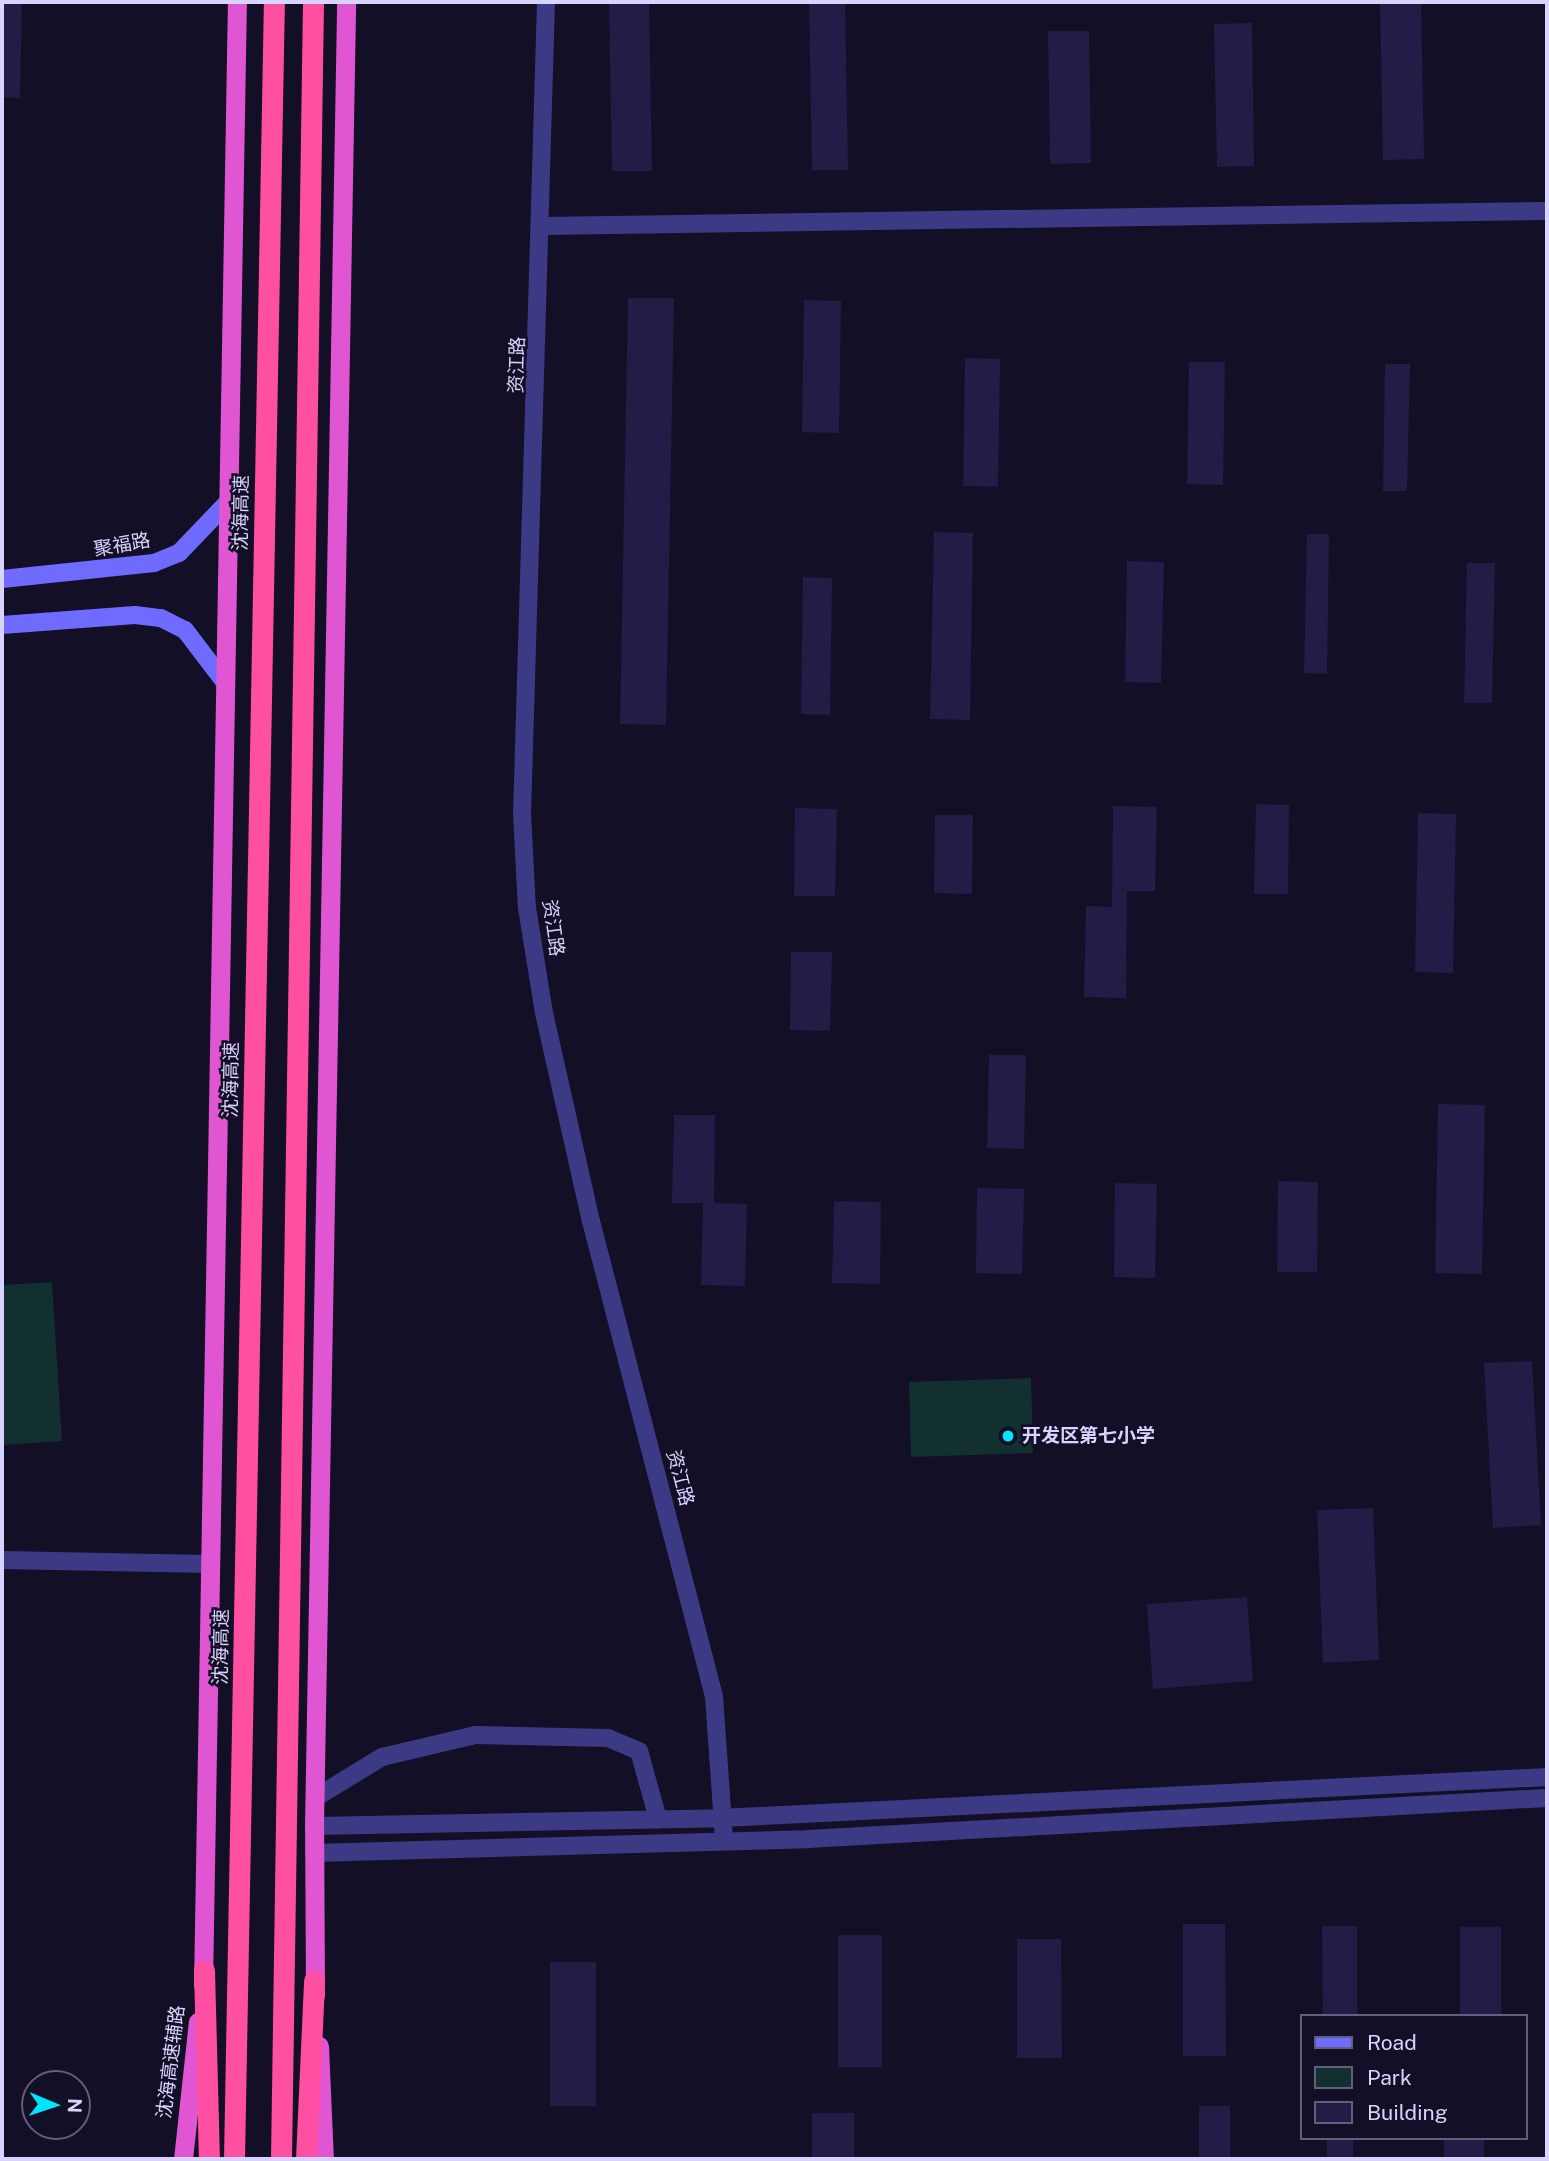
<!DOCTYPE html>
<html>
<head>
<meta charset="utf-8">
<style>
  body { margin:0 }
  #map { position:relative; width:1549px; height:2161px; overflow:hidden; background:#130f26; font-family:"Public Sans","Noto Sans SC",sans-serif }
  div>[style] { position:absolute }
  [style*='--x'] { left:calc(var(--x)*1px); top:calc(var(--y)*1px); width:calc(var(--w)*1px); rotate:calc(var(--a)*1deg) }
  .green>* { inset:0; background:#12302f }
  .building>* { inset:0; background:#241b47 }
  .minor>* { height:18px; margin:-9px; padding:0 9px; transform-origin:9px; border-radius:9px; background:#3d3a85 }
  .tertiary>* { height:18px; margin:-9px; padding:0 9px; transform-origin:9px; border-radius:9px; background:#3d3a85 }
  .secondary>* { height:18px; margin:-9px; padding:0 9px; transform-origin:9px; border-radius:9px; background:#6f6bff }
  .trunk>* { height:19px; margin:-9.5px; padding:0 9.5px; transform-origin:9.5px; border-radius:9.5px; background:#e055d1 }
  .motorway>* { height:21px; margin:-10.5px; padding:0 10.5px; transform-origin:10.5px; border-radius:10.5px; background:#ff4fa3 }
  .dots>* { width:19px; height:19px; translate:-50% -50%; box-sizing:border-box; border:4px solid #130f26; border-radius:50% }
  span { translate:-50% -50%; white-space:nowrap; text-align:center; line-height:1.15; -webkit-text-stroke:5px #130f26; paint-order:stroke }
  .street-label { font-size:19px; color:#d9d4ff }
  .poi-label { font-size:19px; color:#d9d4ff; font-weight:700 }
  .left { translate:0 -50%; text-align:left }
  .frame { position:absolute; inset:0; border:4px solid #d9d4ff; pointer-events:none }
  .legend { position:absolute; left:1300px; top:2014px; width:228px; height:126px; box-sizing:border-box; background:#130f26; border:2px solid #625e7d; margin:0; padding:9px 12px; list-style:none; font-size:21px; color:#d9d4ff }
  .legend li { display:flex; align-items:center; gap:14px; height:35px }
  .legend b { width:35px; border:2px solid #625e7d }
  .north { position:absolute; left:21px; top:2070px; width:70px; height:70px; box-sizing:border-box; background:#130f26; border:2px solid #625e7d; border-radius:50%; rotate:92deg; font-size:19px; font-weight:700; line-height:28px; text-align:center; color:#d9d4ff }
  .north::after { content:''; display:block; margin:auto; width:24px; height:32px; background:#00e5ff; clip-path:polygon(50% 0,100% 100%,50% 72%,0 100%) }
</style>
</head>
<body>
<div id="map">
  <div class="green">
    <i style="clip-path:polygon(52px 1282px,62px 1441px,2px 1445px,2px 1285px)"></i>
    <i style="clip-path:polygon(1031px 1378px,1033px 1453px,911px 1457px,909px 1382px)"></i>
  </div>
  <div class="building">
    <i style="clip-path:polygon(2px 2px,22px 2px,20px 98px,2px 97px)"></i>
    <i style="clip-path:polygon(609px 2px,649px 2px,652px 171px,612px 171px)"></i>
    <i style="clip-path:polygon(809px 2px,845px 2px,848px 170px,812px 170px)"></i>
    <i style="clip-path:polygon(1380px 2px,1421px 2px,1424px 159px,1383px 160px)"></i>
    <i style="clip-path:polygon(1252px 23px,1254px 166px,1217px 167px,1214px 24px)"></i>
    <i style="clip-path:polygon(1048px 31px,1089px 31px,1091px 163px,1050px 164px)"></i>
    <i style="clip-path:polygon(628px 298px,674px 298px,666px 725px,620px 724px)"></i>
    <i style="clip-path:polygon(804px 300px,841px 301px,839px 433px,802px 432px)"></i>
    <i style="clip-path:polygon(965px 358px,1000px 359px,998px 487px,963px 486px)"></i>
    <i style="clip-path:polygon(1189px 362px,1225px 362px,1223px 485px,1187px 484px)"></i>
    <i style="clip-path:polygon(1385px 364px,1410px 364px,1407px 491px,1383px 491px)"></i>
    <i style="clip-path:polygon(934px 532px,973px 533px,970px 720px,930px 719px)"></i>
    <i style="clip-path:polygon(1307px 534px,1329px 534px,1327px 674px,1304px 673px)"></i>
    <i style="clip-path:polygon(1127px 561px,1164px 562px,1161px 683px,1125px 682px)"></i>
    <i style="clip-path:polygon(1467px 563px,1495px 563px,1492px 703px,1464px 703px)"></i>
    <i style="clip-path:polygon(803px 577px,832px 578px,830px 715px,801px 714px)"></i>
    <i style="clip-path:polygon(1256px 804px,1289px 805px,1288px 894px,1254px 894px)"></i>
    <i style="clip-path:polygon(1113px 806px,1157px 807px,1155px 891px,1127px 891px,1126px 998px,1084px 997px,1086px 906px,1112px 907px)"></i>
    <i style="clip-path:polygon(795px 808px,837px 809px,835px 896px,794px 896px)"></i>
    <i style="clip-path:polygon(1418px 813px,1456px 814px,1453px 973px,1415px 972px)"></i>
    <i style="clip-path:polygon(935px 815px,973px 815px,972px 894px,934px 893px)"></i>
    <i style="clip-path:polygon(791px 952px,832px 952px,830px 1031px,790px 1030px)"></i>
    <i style="clip-path:polygon(989px 1055px,1026px 1055px,1024px 1149px,987px 1148px)"></i>
    <i style="clip-path:polygon(1438px 1104px,1485px 1105px,1482px 1274px,1435px 1273px)"></i>
    <i style="clip-path:polygon(674px 1115px,715px 1115px,714px 1203px,747px 1204px,745px 1286px,701px 1285px,703px 1203px,672px 1203px)"></i>
    <i style="clip-path:polygon(1278px 1181px,1318px 1182px,1317px 1272px,1277px 1272px)"></i>
    <i style="clip-path:polygon(1115px 1183px,1157px 1184px,1155px 1278px,1114px 1277px)"></i>
    <i style="clip-path:polygon(977px 1188px,1024px 1189px,1022px 1274px,976px 1273px)"></i>
    <i style="clip-path:polygon(834px 1201px,881px 1202px,880px 1284px,832px 1283px)"></i>
    <i style="clip-path:polygon(1532px 1361px,1541px 1525px,1493px 1528px,1484px 1363px)"></i>
    <i style="clip-path:polygon(1373px 1508px,1379px 1660px,1323px 1663px,1317px 1510px)"></i>
    <i style="clip-path:polygon(1247px 1597px,1253px 1681px,1153px 1689px,1147px 1604px)"></i>
    <i style="clip-path:polygon(1183px 1924px,1225px 1924px,1226px 2056px,1183px 2056px)"></i>
    <i style="clip-path:polygon(1322px 1926px,1357px 1926px,1357px 2016px,1323px 2016px)"></i>
    <i style="clip-path:polygon(1460px 1927px,1501px 1927px,1501px 2016px,1460px 2016px)"></i>
    <i style="clip-path:polygon(838px 1935px,882px 1935px,882px 2067px,838px 2067px)"></i>
    <i style="clip-path:polygon(1017px 1939px,1061px 1939px,1062px 2058px,1017px 2058px)"></i>
    <i style="clip-path:polygon(550px 1962px,596px 1962px,596px 2106px,550px 2106px)"></i>
    <i style="clip-path:polygon(1199px 2106px,1230px 2106px,1230px 2159px,1199px 2159px)"></i>
    <i style="clip-path:polygon(812px 2113px,854px 2113px,854px 2159px,812px 2159px)"></i>
    <i style="clip-path:polygon(1327px 2138px,1353px 2138px,1353px 2159px,1327px 2159px)"></i>
    <i style="clip-path:polygon(1444px 2138px,1484px 2138px,1484px 2159px,1444px 2159px)"></i>
  </div>
  <div class="minor">
    <i style="--x:2;--y:1560;--w:207;--a:1.1"></i>
    <i style="--x:315;--y:1798;--w:79;--a:-31.5"></i>
    <i style="--x:382;--y:1757;--w:96;--a:-13.3"></i>
    <i style="--x:475;--y:1735;--w:133;--a:1.3"></i>
    <i style="--x:608;--y:1738;--w:34;--a:23"></i>
    <i style="--x:639;--y:1751;--w:71;--a:74.4"></i>
  </div>
  <div class="tertiary">
    <i style="--x:546;--y:2;--w:812;--a:91.69"></i>
    <i style="--x:522;--y:814;--w:94;--a:87"></i>
    <i style="--x:527;--y:908;--w:106;--a:80.8"></i>
    <i style="--x:544;--y:1013;--w:213;--a:77.3"></i>
    <i style="--x:591;--y:1221;--w:491;--a:75.5"></i>
    <i style="--x:714;--y:1696;--w:144;--a:86"></i>
    <i style="--x:543;--y:226;--w:1004;--a:-0.86"></i>
    <i style="--x:314;--y:1826;--w:407;--a:-1.1"></i>
    <i style="--x:721;--y:1818;--w:827;--a:-2.84"></i>
    <i style="--x:314;--y:1853;--w:494;--a:-1.6"></i>
    <i style="--x:808;--y:1839;--w:740;--a:-3.18"></i>
  </div>
  <div class="secondary">
    <i style="--x:2;--y:579;--w:153;--a:-6"></i>
    <i style="--x:154;--y:563;--w:27;--a:-22"></i>
    <i style="--x:179;--y:553;--w:69;--a:-46.2"></i>
    <i style="--x:2;--y:625;--w:133;--a:-4.3"></i>
    <i style="--x:135;--y:615;--w:26;--a:7"></i>
    <i style="--x:161;--y:618;--w:27;--a:27"></i>
    <i style="--x:185;--y:630;--w:63;--a:52.8"></i>
  </div>
  <div class="trunk">
    <i style="--x:203;--y:1985;--w:1983;--a:-89.02"></i>
    <i style="--x:315;--y:1995;--w:169;--a:-90.3"></i>
    <i style="--x:314;--y:1826;--w:1824;--a:-88.99"></i>
    <i style="--x:319;--y:2046;--w:113;--a:87.5"></i>
    <i style="--x:183;--y:2159;--w:138;--a:-83.8"></i>
  </div>
  <div class="motorway">
    <i style="--x:204;--y:1970;--w:189;--a:88.5"></i>
    <i style="--x:234;--y:2159;--w:2157;--a:-88.94"></i>
    <i style="--x:281;--y:2159;--w:2157;--a:-89.15"></i>
    <i style="--x:306;--y:2159;--w:179;--a:-87.4"></i>
  </div>
  <div class="dots">
    <i style="left:1008px;top:1436px;background:#00e5ff"></i>
  </div>
  <div class="street-label">
    <span style="left:517px;top:365px;rotate:-88deg">资江路</span>
    <span style="left:241px;top:513px;rotate:-89deg">沈海高速</span>
    <span style="left:122px;top:545px;rotate:-10deg">聚福路</span>
    <span style="left:553px;top:928px;rotate:82deg">资江路</span>
    <span style="left:231px;top:1080px;rotate:-89deg">沈海高速</span>
    <span style="left:680px;top:1478px;rotate:75deg">资江路</span>
    <span style="left:221px;top:1647px;rotate:-89deg">沈海高速</span>
    <span style="left:171px;top:2062px;rotate:-83deg">沈海高速辅路</span>
  </div>
  <div class="poi-label">
    <span class="left" style="left:1022px;top:1436px">开发区第七小学</span>
  </div>
  <div class="frame"></div>
  <ul class="legend">
  <li><b style="height:9px;background:#6f6bff"></b>Road</li>
  <li><b style="height:19px;background:#12302f"></b>Park</li>
  <li><b style="height:19px;background:#241b47"></b>Building</li>
  </ul>
  <div class="north">N</div>
</div>
</body>
</html>
